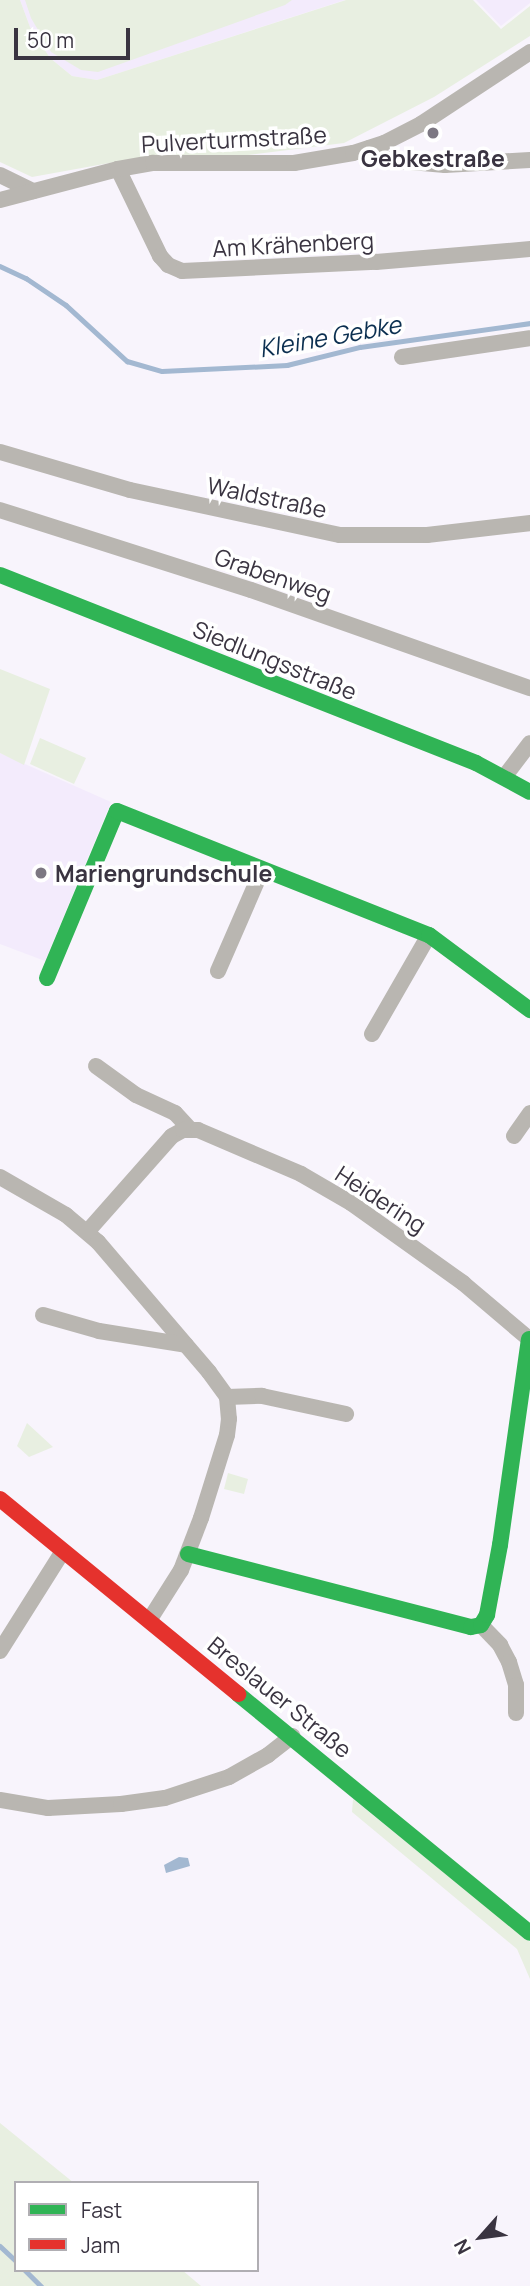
<!DOCTYPE html>
<html>
<head>
<meta charset="utf-8">
<style>
  body { margin:0 }
  #map { position:relative; width:530px; height:2286px; overflow:hidden; background:#f8f4fc; font-family:Manrope,sans-serif }
  div>[style] { position:absolute }
  [style*='--x'] { left:calc(var(--x)*1px); top:calc(var(--y)*1px); width:calc(var(--w)*1px); rotate:calc(var(--a)*1deg) }
  .built>* { inset:0; background:#f3ebfc }
  .green>* { inset:0; background:#e8efe1 }
  .water>* { inset:0; background:#a3b8d1 }
  .stream>* { height:4.5px; margin:-2.25px; padding:0 2.25px; transform-origin:2.25px; border-radius:2.25px; background:#a3b8d1 }
  .street>* { height:16px; margin:-8px; padding:0 8px; transform-origin:8px; border-radius:8px; background:#b9b6b1 }
  .fast>* { height:16px; margin:-8px; padding:0 8px; transform-origin:8px; border-radius:8px; background:#30b455 }
  .jam>* { height:16px; margin:-8px; padding:0 8px; transform-origin:8px; border-radius:8px; background:#e5322d }
  .dots>* { width:19px; height:19px; translate:-50% -50%; box-sizing:border-box; border:4px solid #fff; border-radius:50% }
  span { translate:-50% -50%; white-space:nowrap; text-align:center; line-height:1.15; -webkit-text-stroke:7px #fff; paint-order:stroke }
  .street-label { font-size:23px; color:#3a3441 }
  .poi-label { font-size:23px; color:#3a3441; font-weight:700 }
  .left { translate:0 -50%; text-align:left }
  .water-label { font-size:24px; color:#0b2f50; font-style:italic }
  .legend { position:absolute; left:14px; top:2181px; width:245px; height:91px; box-sizing:border-box; background:#fff; border:2px solid #b0aeb3; margin:0; padding:9px 12px; list-style:none; font-size:21px; color:#3a3441 }
  .legend li { display:flex; align-items:center; gap:14px; height:35px }
  .legend b { width:35px; border:2px solid #b0aeb3 }
  .north { position:absolute; left:446px; top:2202px; width:70px; height:70px; -webkit-text-stroke:5px #fff; paint-order:stroke; rotate:242deg; font-size:19px; font-weight:700; line-height:28px; text-align:center; color:#3a3441 }
  .north::after { content:''; display:block; margin:auto; width:24px; height:32px; background:#3a3441; clip-path:polygon(50% 0,100% 100%,50% 72%,0 100%) }
  .scale { position:absolute; left:14px; top:28px; width:116px; height:32px; box-sizing:border-box; border:4px solid #3a3441; border-top:0; padding-left:9px; font-size:21px; line-height:24px; white-space:nowrap; color:#3a3441; -webkit-text-stroke:5px #fff; paint-order:stroke }
</style>
</head>
<body>
<div id="map">
  <div class="built">
    <i style="clip-path:polygon(20px 0,345px 0,97px 80px,72px 76px,50px 58px,30px 27px)"></i>
    <i style="clip-path:polygon(476px 0,530px 0,530px 3px,501px 26px)"></i>
    <i style="clip-path:polygon(0 753px,111px 802px,45px 961px,0 944px)"></i>
  </div>
  <div class="green">
    <i style="clip-path:polygon(0 0,20px 0,30px 27px,50px 58px,72px 76px,97px 80px,346px 0,473px 0,501px 29px,530px 6px,530px 36px,434px 97px,344px 143px,240px 156px,115px 162px,32px 177px,0 162px)"></i>
    <i style="clip-path:polygon(25px 0,292px 0,285px 5px,98px 72px,81px 70px,51px 52px,31px 18px)"></i>
    <i style="clip-path:polygon(0 669px,50px 689px,24px 765px,0 753px)"></i>
    <i style="clip-path:polygon(40px 738px,86px 758px,74px 784px,30px 764px)"></i>
    <i style="clip-path:polygon(27px 1423px,53px 1447px,29px 1457px,17px 1446px)"></i>
    <i style="clip-path:polygon(228px 1473px,248px 1479px,244px 1494px,224px 1489px)"></i>
    <i style="clip-path:polygon(353px 1799px,530px 1942px,530px 1979px,517px 1949px,352px 1812px)"></i>
    <i style="clip-path:polygon(0 2123px,74px 2183px,16px 2183px,16px 2270px,182px 2270px,201px 2286px,0 2286px)"></i>
  </div>
  <div class="water">
    <i style="clip-path:polygon(179px 1857px,188px 1858px,190px 1866px,166px 1873px,164px 1865px)"></i>
  </div>
  <div class="stream">
    <i style="--x:0;--y:266;--w:29;--a:25"></i>
    <i style="--x:26;--y:278;--w:48;--a:34"></i>
    <i style="--x:66;--y:305;--w:83;--a:42.6"></i>
    <i style="--x:127;--y:361;--w:36;--a:16"></i>
    <i style="--x:162;--y:371;--w:125;--a:-2.7"></i>
    <i style="--x:287;--y:365;--w:75;--a:-13.9"></i>
    <i style="--x:360;--y:347;--w:172;--a:-8"></i>
    <i style="--x:0;--y:2246;--w:22;--a:43"></i>
    <i style="--x:25;--y:2270;--w:23;--a:45"></i>
  </div>
  <div class="street">
    <i style="--x:369;--y:148;--w:22;--a:32"></i>
    <i style="--x:388;--y:160;--w:57;--a:5"></i>
    <i style="--x:445;--y:165;--w:85;--a:-3.4"></i>
    <i style="--x:118;--y:169;--w:97;--a:64.2"></i>
    <i style="--x:160;--y:256;--w:12;--a:48"></i>
    <i style="--x:168;--y:265;--w:15;--a:23"></i>
    <i style="--x:182;--y:271;--w:194;--a:-2.7"></i>
    <i style="--x:376;--y:262;--w:155;--a:-4.8"></i>
    <i style="--x:0;--y:175;--w:37;--a:26"></i>
    <i style="--x:0;--y:200;--w:122;--a:-14.7"></i>
    <i style="--x:118;--y:169;--w:36;--a:-10"></i>
    <i style="--x:153;--y:163;--w:141;--a:0"></i>
    <i style="--x:294;--y:163;--w:60;--a:-9.6"></i>
    <i style="--x:353;--y:153;--w:33;--a:-18"></i>
    <i style="--x:384;--y:143;--w:42;--a:-27.2"></i>
    <i style="--x:421;--y:124;--w:131;--a:-33.4"></i>
    <i style="--x:402;--y:357;--w:129;--a:-8.4"></i>
    <i style="--x:0;--y:452;--w:135;--a:16.3"></i>
    <i style="--x:130;--y:490;--w:215;--a:12.1"></i>
    <i style="--x:340;--y:535;--w:87;--a:0"></i>
    <i style="--x:427;--y:535;--w:104;--a:-6.6"></i>
    <i style="--x:0;--y:510;--w:263;--a:17.7"></i>
    <i style="--x:251;--y:590;--w:296;--a:19.4"></i>
    <i style="--x:505;--y:776;--w:41;--a:-52.9"></i>
    <i style="--x:218;--y:971;--w:110;--a:-66.5"></i>
    <i style="--x:372;--y:1034;--w:114;--a:-60.1"></i>
    <i style="--x:96;--y:1066;--w:49;--a:35.9"></i>
    <i style="--x:136;--y:1095;--w:43;--a:24.8"></i>
    <i style="--x:175;--y:1113;--w:22;--a:47"></i>
    <i style="--x:514;--y:1136;--w:28;--a:-55"></i>
    <i style="--x:0;--y:1177;--w:76;--a:29.9"></i>
    <i style="--x:66;--y:1215;--w:42;--a:40.2"></i>
    <i style="--x:98;--y:1242;--w:171;--a:49.5"></i>
    <i style="--x:209;--y:1372;--w:31;--a:54"></i>
    <i style="--x:227;--y:1397;--w:22;--a:85"></i>
    <i style="--x:229;--y:1419;--w:16;--a:97"></i>
    <i style="--x:227;--y:1435;--w:87;--a:107.4"></i>
    <i style="--x:201;--y:1518;--w:56;--a:111"></i>
    <i style="--x:181;--y:1570;--w:58;--a:122.3"></i>
    <i style="--x:87;--y:1232;--w:128;--a:-48.5"></i>
    <i style="--x:172;--y:1136;--w:13;--a:-29"></i>
    <i style="--x:183;--y:1130;--w:15;--a:0"></i>
    <i style="--x:198;--y:1130;--w:112;--a:23.1"></i>
    <i style="--x:301;--y:1174;--w:58;--a:30.1"></i>
    <i style="--x:351;--y:1203;--w:138;--a:35.5"></i>
    <i style="--x:463;--y:1283;--w:87;--a:40.3"></i>
    <i style="--x:43;--y:1315;--w:58;--a:15.9"></i>
    <i style="--x:99;--y:1331;--w:88;--a:9.1"></i>
    <i style="--x:227;--y:1397;--w:35;--a:-2"></i>
    <i style="--x:262;--y:1396;--w:86;--a:12.1"></i>
    <i style="--x:481;--y:1625;--w:28;--a:46"></i>
    <i style="--x:500;--y:1645;--w:19;--a:62"></i>
    <i style="--x:509;--y:1662;--w:24;--a:73"></i>
    <i style="--x:516;--y:1685;--w:28;--a:90"></i>
    <i style="--x:0;--y:1651;--w:118;--a:-57.8"></i>
    <i style="--x:0;--y:1800;--w:49;--a:9.5"></i>
    <i style="--x:48;--y:1808;--w:73;--a:-3.1"></i>
    <i style="--x:121;--y:1804;--w:44;--a:-7.8"></i>
    <i style="--x:165;--y:1798;--w:67;--a:-18.2"></i>
    <i style="--x:229;--y:1777;--w:45;--a:-29.4"></i>
    <i style="--x:268;--y:1755;--w:31;--a:-38"></i>
  </div>
  <div class="fast">
    <i style="--x:0;--y:575;--w:512;--a:21.55"></i>
    <i style="--x:476;--y:763;--w:61;--a:28.2"></i>
    <i style="--x:47;--y:978;--w:181;--a:-67.3"></i>
    <i style="--x:117;--y:811;--w:336;--a:21.7"></i>
    <i style="--x:429;--y:935;--w:126;--a:36.6"></i>
    <i style="--x:188;--y:1554;--w:292;--a:14.5"></i>
    <i style="--x:471;--y:1627;--w:10;--a:-11"></i>
    <i style="--x:481;--y:1625;--w:12;--a:-59"></i>
    <i style="--x:487;--y:1615;--w:71;--a:-79.5"></i>
    <i style="--x:500;--y:1545;--w:208;--a:-82"></i>
    <i style="--x:238;--y:1694;--w:377;--a:39.3"></i>
  </div>
  <div class="jam">
    <i style="--x:0;--y:1499;--w:308;--a:39.3"></i>
  </div>
  <div class="dots">
    <i style="left:433px;top:133px;background:#7c7782"></i>
    <i style="left:41px;top:873px;background:#7c7782"></i>
  </div>
  <div class="street-label">
    <span style="left:234px;top:139px;rotate:-3deg">Pulverturmstraße</span>
    <span style="left:293px;top:244px;rotate:-3deg">Am Krähenberg</span>
    <span style="left:267px;top:497px;rotate:12deg">Waldstraße</span>
    <span style="left:273px;top:575px;rotate:19deg">Grabenweg</span>
    <span style="left:275px;top:660px;rotate:22deg">Siedlungsstraße</span>
    <span style="left:381px;top:1199px;rotate:33deg">Heidering</span>
    <span style="left:280px;top:1697px;rotate:39deg">Breslauer Straße</span>
  </div>
  <div class="poi-label">
    <span style="left:433px;top:158px">Gebkestraße</span>
    <span class="left" style="left:55px;top:873px">Mariengrundschule</span>
  </div>
  <div class="water-label">
    <span style="left:330px;top:336px;rotate:-10deg">Kleine Gebke</span>
  </div>
  <ul class="legend">
  <li><b style="height:9px;background:#30b455"></b>Fast</li>
  <li><b style="height:9px;background:#e5322d"></b>Jam</li>
  </ul>
  <div class="north">N</div>
  <div class="scale">50 m</div>
</div>
</body>
</html>
